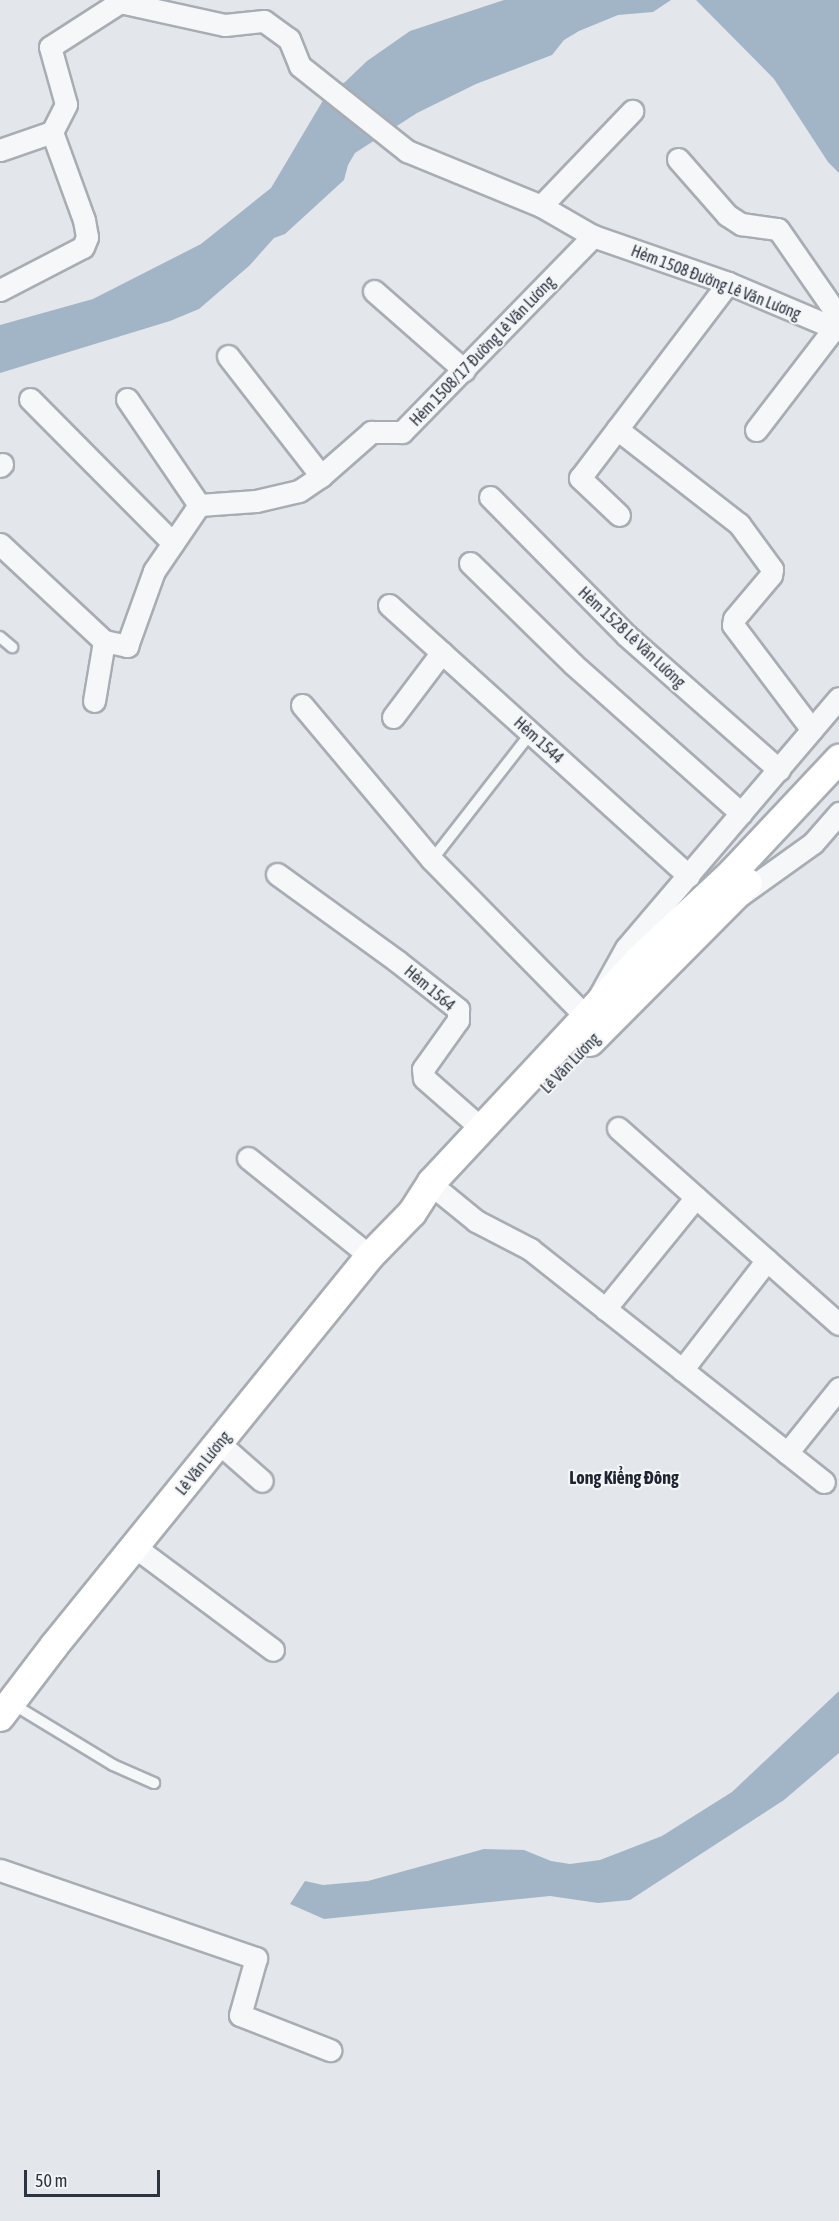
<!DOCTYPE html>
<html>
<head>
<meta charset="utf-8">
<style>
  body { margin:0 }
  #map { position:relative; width:839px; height:2221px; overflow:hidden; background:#e3e6ea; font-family:"Asap Condensed",sans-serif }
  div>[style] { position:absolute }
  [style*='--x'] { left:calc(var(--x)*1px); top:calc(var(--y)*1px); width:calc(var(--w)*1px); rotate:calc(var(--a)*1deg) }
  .water>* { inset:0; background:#a2b5c6 }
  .roads { filter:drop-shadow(2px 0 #a8adb4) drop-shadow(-2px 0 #a8adb4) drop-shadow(0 2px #a8adb4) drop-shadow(0 -2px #a8adb4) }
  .service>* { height:10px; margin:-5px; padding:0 5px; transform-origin:5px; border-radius:5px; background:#f5f7f8 }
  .minor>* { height:21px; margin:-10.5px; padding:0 10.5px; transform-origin:10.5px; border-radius:10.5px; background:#f5f7f8 }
  .secondary>* { height:28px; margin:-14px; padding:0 14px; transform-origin:14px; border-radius:14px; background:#fff }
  span { translate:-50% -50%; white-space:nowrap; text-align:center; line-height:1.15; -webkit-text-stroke:4.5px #f3f5f7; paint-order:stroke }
  .street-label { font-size:16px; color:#2c3440 }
  .neighbourhood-label { font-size:18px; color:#1e2531; font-weight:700 }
  .scale { position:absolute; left:24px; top:2170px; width:136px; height:27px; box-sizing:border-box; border:3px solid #2c3440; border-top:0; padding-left:8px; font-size:18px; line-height:21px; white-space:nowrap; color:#2c3440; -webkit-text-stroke:4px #f3f5f7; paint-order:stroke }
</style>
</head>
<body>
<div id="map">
  <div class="water">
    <i style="clip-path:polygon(504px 0,671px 0,653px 12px,618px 15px,579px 31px,564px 40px,552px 55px,476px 84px,417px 113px,355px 153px,348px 165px,344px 180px,285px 234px,274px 238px,249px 266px,199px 309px,170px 321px,0 373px,0 325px,93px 299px,201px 244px,271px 188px,328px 92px,345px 82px,367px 61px,410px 31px)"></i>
    <i style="clip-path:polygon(696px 0,839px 0,839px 173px,828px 162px,774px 79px)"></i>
    <i style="clip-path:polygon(839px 1691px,839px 1753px,784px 1800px,630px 1900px,598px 1903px,550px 1896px,324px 1919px,290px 1904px,305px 1881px,323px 1885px,368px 1881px,484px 1849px,524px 1850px,551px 1861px,570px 1864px,600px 1860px,662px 1836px,732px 1792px)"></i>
  </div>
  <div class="roads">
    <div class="service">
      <i style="--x:0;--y:637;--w:16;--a:40"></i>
      <i style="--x:432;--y:860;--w:161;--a:-52.1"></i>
      <i style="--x:11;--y:1703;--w:119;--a:31.3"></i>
      <i style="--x:113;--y:1765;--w:45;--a:23.7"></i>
    </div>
    <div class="minor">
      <i style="--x:0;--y:150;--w:55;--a:-19.1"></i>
      <i style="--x:52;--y:132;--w:31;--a:-63"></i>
      <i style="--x:66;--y:104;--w:59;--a:-105.7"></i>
      <i style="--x:50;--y:47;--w:83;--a:-32.7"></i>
      <i style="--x:120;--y:2;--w:107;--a:12.4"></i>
      <i style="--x:225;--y:25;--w:39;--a:-6"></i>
      <i style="--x:264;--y:21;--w:31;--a:36"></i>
      <i style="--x:289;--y:39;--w:29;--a:68"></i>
      <i style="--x:300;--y:66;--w:137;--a:38.5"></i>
      <i style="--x:407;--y:151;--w:145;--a:22.3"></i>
      <i style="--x:541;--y:206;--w:60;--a:30"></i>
      <i style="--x:593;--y:236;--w:143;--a:19.2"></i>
      <i style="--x:728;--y:283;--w:121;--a:22.9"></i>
      <i style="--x:678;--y:159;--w:74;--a:48.8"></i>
      <i style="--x:727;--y:215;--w:17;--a:33"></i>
      <i style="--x:741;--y:224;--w:37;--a:8"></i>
      <i style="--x:778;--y:229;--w:107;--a:55.3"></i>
      <i style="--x:541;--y:206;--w:132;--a:-46.2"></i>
      <i style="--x:0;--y:290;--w:93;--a:-27.4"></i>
      <i style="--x:83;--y:247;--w:11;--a:-68"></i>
      <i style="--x:87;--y:237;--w:17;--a:-100"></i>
      <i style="--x:84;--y:220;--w:94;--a:-110"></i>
      <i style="--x:374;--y:291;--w:120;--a:41.3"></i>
      <i style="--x:228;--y:356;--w:152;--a:52.2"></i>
      <i style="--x:30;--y:399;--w:203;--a:45.2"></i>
      <i style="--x:127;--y:399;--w:128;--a:55.8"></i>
      <i style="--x:617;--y:429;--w:155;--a:37.9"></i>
      <i style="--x:739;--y:524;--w:56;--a:53.7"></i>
      <i style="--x:772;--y:569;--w:6;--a:99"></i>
      <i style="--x:771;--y:575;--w:57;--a:130.1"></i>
      <i style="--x:734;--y:619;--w:6;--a:99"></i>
      <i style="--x:733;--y:625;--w:131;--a:53"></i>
      <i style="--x:756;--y:430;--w:130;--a:-52.5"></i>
      <i style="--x:0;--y:466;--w:3;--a:-45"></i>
      <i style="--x:490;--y:497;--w:194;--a:45.4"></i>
      <i style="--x:626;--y:635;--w:204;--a:41.4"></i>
      <i style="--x:619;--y:515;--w:54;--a:-136.5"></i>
      <i style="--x:580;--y:478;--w:245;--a:-52.8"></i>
      <i style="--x:0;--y:544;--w:142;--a:43"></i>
      <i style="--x:104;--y:641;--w:24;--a:12"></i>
      <i style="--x:127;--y:646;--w:80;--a:-70.2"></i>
      <i style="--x:154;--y:571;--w:80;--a:-55.7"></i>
      <i style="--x:199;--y:505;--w:57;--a:-4"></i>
      <i style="--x:256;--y:501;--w:44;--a:-13.1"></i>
      <i style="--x:299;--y:491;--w:27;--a:-34"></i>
      <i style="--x:321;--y:476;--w:67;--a:-41.3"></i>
      <i style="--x:371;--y:432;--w:31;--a:0"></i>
      <i style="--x:402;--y:432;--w:274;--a:-45.7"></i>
      <i style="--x:470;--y:563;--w:144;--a:44.4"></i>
      <i style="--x:573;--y:664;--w:225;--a:41.6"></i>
      <i style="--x:389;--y:605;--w:404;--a:42.1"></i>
      <i style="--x:94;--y:701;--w:61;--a:-80.5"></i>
      <i style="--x:302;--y:705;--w:202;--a:50"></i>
      <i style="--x:432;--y:860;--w:221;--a:45.5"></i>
      <i style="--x:587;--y:1018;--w:80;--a:-60.9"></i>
      <i style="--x:626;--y:948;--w:328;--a:-49.6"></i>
      <i style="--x:393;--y:717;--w:81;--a:-53"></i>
      <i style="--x:277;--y:874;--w:148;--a:35.9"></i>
      <i style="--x:397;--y:961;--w:78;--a:38.2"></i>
      <i style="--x:458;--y:1009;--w:11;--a:90"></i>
      <i style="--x:458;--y:1020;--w:60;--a:125.5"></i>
      <i style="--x:423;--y:1069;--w:9;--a:84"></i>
      <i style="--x:424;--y:1078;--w:76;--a:41.3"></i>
      <i style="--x:739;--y:896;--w:91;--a:-35.6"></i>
      <i style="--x:813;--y:843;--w:40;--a:-49"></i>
      <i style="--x:618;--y:1128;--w:295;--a:41.6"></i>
      <i style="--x:248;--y:1158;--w:156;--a:38.8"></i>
      <i style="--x:443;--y:1194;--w:43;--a:39.3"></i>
      <i style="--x:476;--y:1221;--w:61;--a:27.4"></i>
      <i style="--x:530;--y:1249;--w:375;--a:38.4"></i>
      <i style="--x:605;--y:1309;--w:144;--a:-50.9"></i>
      <i style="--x:682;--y:1370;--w:139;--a:-52.3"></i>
      <i style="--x:219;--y:1443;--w:57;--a:41.5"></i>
      <i style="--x:787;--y:1453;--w:83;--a:-51.3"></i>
      <i style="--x:135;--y:1547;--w:172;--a:36.7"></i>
      <i style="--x:0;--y:1870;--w:271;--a:19"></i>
      <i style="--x:256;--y:1958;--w:59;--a:105.7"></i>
      <i style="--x:240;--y:2015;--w:97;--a:21.3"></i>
    </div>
    <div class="secondary">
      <i style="--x:590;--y:1042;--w:224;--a:-45.2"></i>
      <i style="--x:0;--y:1717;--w:89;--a:-52.7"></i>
      <i style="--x:54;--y:1646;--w:502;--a:-50.98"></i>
      <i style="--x:370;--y:1256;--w:60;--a:-45.7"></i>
      <i style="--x:412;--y:1213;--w:37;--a:-57"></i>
      <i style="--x:432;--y:1182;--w:304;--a:-47"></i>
      <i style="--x:639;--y:960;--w:130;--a:-43.1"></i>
      <i style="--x:734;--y:871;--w:154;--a:-46.8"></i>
    </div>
  </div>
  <div class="street-label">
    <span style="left:716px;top:282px;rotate:21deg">Hẻm 1508 Đường Lê Văn Lương</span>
    <span style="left:482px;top:351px;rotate:-46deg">Hẻm 1508/17 Đường Lê Văn Lương</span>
    <span style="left:632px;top:637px;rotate:43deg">Hẻm 1528 Lê Văn Lương</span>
    <span style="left:539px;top:740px;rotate:42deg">Hẻm 1544</span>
    <span style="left:430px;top:988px;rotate:40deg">Hẻm 1564</span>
    <span style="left:570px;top:1063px;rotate:-46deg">Lê Văn Lương</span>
    <span style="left:203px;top:1463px;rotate:-51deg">Lê Văn Lương</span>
  </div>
  <div class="neighbourhood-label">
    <span style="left:624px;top:1478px">Long Kiểng Đông</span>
  </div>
  <div class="scale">50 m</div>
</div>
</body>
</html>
